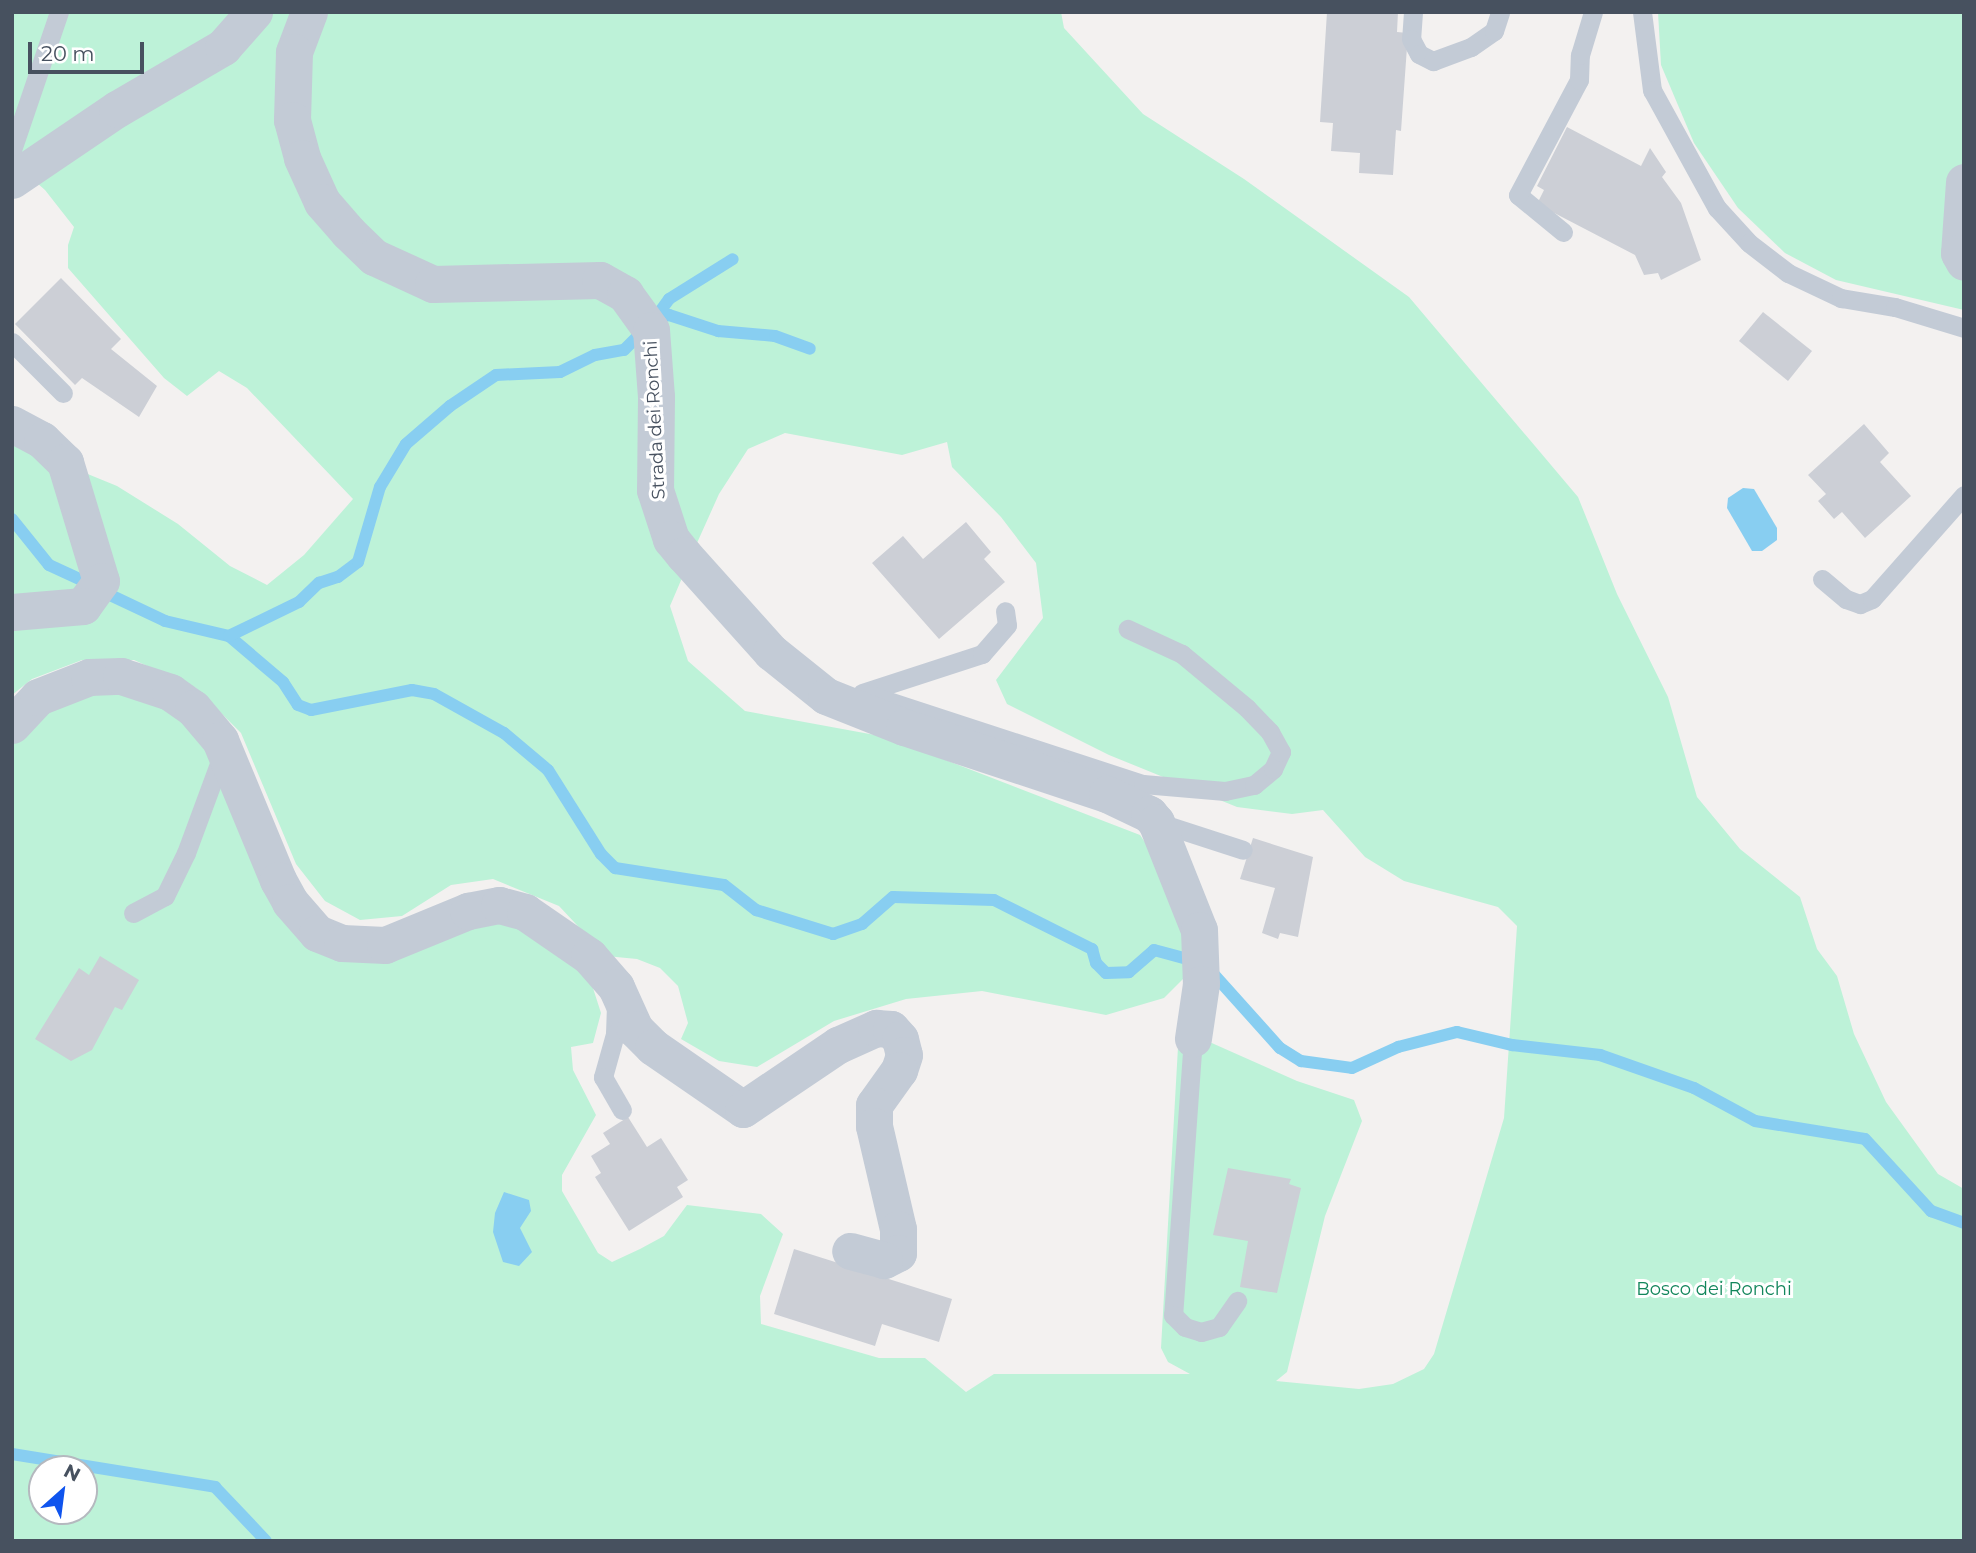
<!DOCTYPE html>
<html>
<head>
<meta charset="utf-8">
<style>
  body { margin:0 }
  #map { position:relative; width:1976px; height:1553px; overflow:hidden; background:#f3f1f0; font-family:Montserrat,sans-serif }
  div>[style] { position:absolute }
  [style*='--x'] { left:calc(var(--x)*1px); top:calc(var(--y)*1px); width:calc(var(--w)*1px); rotate:calc(var(--a)*1deg) }
  .green>* { inset:0; background:#bdf2d8 }
  .water>* { inset:0; background:#88cef1 }
  .stream>* { height:12px; margin:-6px; padding:0 6px; transform-origin:6px; border-radius:6px; background:#88cef1 }
  .building>* { inset:0; background:#cccfd6 }
  .lane>* { height:19px; margin:-9.5px; padding:0 9.5px; transform-origin:9.5px; border-radius:9.5px; background:#c3cbd6 }
  .street>* { height:37px; margin:-18.5px; padding:0 18.5px; transform-origin:18.5px; border-radius:18.5px; background:#c3cbd6 }
  span { translate:-50% -50%; white-space:nowrap; text-align:center; line-height:1.15; -webkit-text-stroke:6px #fff; paint-order:stroke }
  .street-label { font-size:18px; color:#47515f }
  .park-label { font-size:18px; color:#12865b }
  .frame { position:absolute; inset:0; border:14px solid #47515f; pointer-events:none }
  .north { position:absolute; left:28px; top:1455px; width:70px; height:70px; box-sizing:border-box; background:#fff; border:2px solid #b5b9bf; border-radius:50%; rotate:28deg; font-size:19px; font-weight:700; line-height:28px; text-align:center; color:#47515f }
  .north::after { content:''; display:block; margin:auto; width:24px; height:32px; background:#0f54ee; clip-path:polygon(50% 0,100% 100%,50% 72%,0 100%) }
  .scale { position:absolute; left:28px; top:42px; width:116px; height:32px; box-sizing:border-box; border:4px solid #47515f; border-top:0; padding-left:9px; font-size:21px; line-height:24px; white-space:nowrap; color:#47515f; -webkit-text-stroke:5px #fff; paint-order:stroke }
</style>
</head>
<body>
<div id="map">
  <div class="green">
    <i style="clip-path:polygon(evenodd,12px 12px,1061px 12px,1064px 28px,1143px 114px,1244px 179px,1409px 297px,1578px 497px,1617px 594px,1668px 697px,1697px 797px,1740px 849px,1800px 897px,1817px 949px,1837px 976px,1854px 1034px,1886px 1102px,1938px 1174px,1964px 1189px,1964px 1541px,12px 1541px,12px 744px,53px 704px,89px 690px,141px 696px,191px 724px,312px 948px,489px 920px,516px 925px,547px 940px,592px 985px,601px 1013px,593px 1043px,571px 1047px,573px 1070px,596px 1115px,562px 1175px,562px 1191px,598px 1253px,612px 1262px,640px 1249px,664px 1236px,687px 1205px,761px 1214px,783px 1234px,760px 1296px,761px 1324px,879px 1358px,925px 1358px,966px 1392px,994px 1374px,1190px 1374px,1168px 1362px,1161px 1348px,1178px 1047px,1205px 1040px,1297px 1081px,1354px 1100px,1362px 1121px,1325px 1216px,1287px 1372px,1276px 1381px,1359px 1389px,1393px 1384px,1424px 1369px,1434px 1354px,1504px 1118px,1517px 926px,1498px 907px,1404px 881px,1365px 857px,1323px 810px,1292px 814px,1237px 807px,1109px 755px,1007px 704px,996px 680px,1043px 618px,1036px 563px,1001px 517px,952px 467px,947px 442px,902px 455px,785px 433px,748px 449px,719px 494px,697px 543px,670px 606px,688px 661px,745px 711px,886px 737px,1140px 835px,1161px 866px,1179px 909px,1188px 974px,1164px 998px,1106px 1015px,982px 991px,906px 999px,834px 1021px,757px 1067px,719px 1061px,681px 1039px,688px 1023px,678px 986px,660px 968px,637px 959px,606px 956px,559px 906px,493px 879px,451px 885px,402px 916px,360px 920px,325px 901px,296px 864px,241px 733px,196px 688px,134px 660px,82px 660px,32px 679px,12px 695px,12px 443px,117px 486px,178px 524px,230px 566px,267px 585px,304px 555px,353px 499px,247px 388px,219px 371px,187px 396px,164px 378px,68px 268px,68px 245px,74px 227px,45px 190px,12px 161px,12px 12px,42px 1469px,84px 1469px,84px 1511px,42px 1511px,42px 1469px)"></i>
    <i style="clip-path:polygon(1658px 12px,1964px 12px,1964px 310px,1836px 280px,1785px 253px,1738px 208px,1694px 143px,1661px 65px)"></i>
  </div>
  <div class="water">
    <i style="clip-path:polygon(1743px 488px,1754px 489px,1777px 528px,1777px 540px,1762px 551px,1752px 551px,1727px 508px,1728px 498px)"></i>
    <i style="clip-path:polygon(504px 1192px,529px 1200px,531px 1211px,520px 1228px,532px 1252px,519px 1266px,503px 1262px,493px 1232px,495px 1213px)"></i>
  </div>
  <div class="stream">
    <i style="--x:656;--y:317;--w:13;--a:-9"></i>
    <i style="--x:669;--y:315;--w:52;--a:18.1"></i>
    <i style="--x:718;--y:331;--w:57;--a:5"></i>
    <i style="--x:775;--y:336;--w:37;--a:20"></i>
    <i style="--x:656;--y:317;--w:22;--a:-54"></i>
    <i style="--x:669;--y:299;--w:75;--a:-32"></i>
    <i style="--x:12;--y:519;--w:59;--a:51.2"></i>
    <i style="--x:49;--y:565;--w:43;--a:24.8"></i>
    <i style="--x:108;--y:594;--w:63;--a:25.3"></i>
    <i style="--x:165;--y:621;--w:66;--a:13.2"></i>
    <i style="--x:229;--y:636;--w:71;--a:40.4"></i>
    <i style="--x:283;--y:682;--w:27;--a:57"></i>
    <i style="--x:298;--y:705;--w:14;--a:21"></i>
    <i style="--x:311;--y:710;--w:103;--a:-11.2"></i>
    <i style="--x:412;--y:690;--w:22;--a:10"></i>
    <i style="--x:434;--y:694;--w:80;--a:29.1"></i>
    <i style="--x:504;--y:733;--w:57;--a:40.1"></i>
    <i style="--x:548;--y:770;--w:99;--a:57.8"></i>
    <i style="--x:601;--y:854;--w:20;--a:45"></i>
    <i style="--x:615;--y:868;--w:110;--a:8.9"></i>
    <i style="--x:724;--y:885;--w:41;--a:38"></i>
    <i style="--x:756;--y:910;--w:81;--a:17.3"></i>
    <i style="--x:833;--y:934;--w:31;--a:-19"></i>
    <i style="--x:862;--y:924;--w:41;--a:-41.1"></i>
    <i style="--x:893;--y:897;--w:101;--a:1.7"></i>
    <i style="--x:994;--y:900;--w:110;--a:26.6"></i>
    <i style="--x:1092;--y:949;--w:15;--a:74"></i>
    <i style="--x:1096;--y:963;--w:14;--a:45"></i>
    <i style="--x:1106;--y:973;--w:23;--a:-2"></i>
    <i style="--x:1129;--y:972;--w:33;--a:-41"></i>
    <i style="--x:1154;--y:950;--w:38;--a:15"></i>
    <i style="--x:229;--y:636;--w:78;--a:-25.9"></i>
    <i style="--x:299;--y:602;--w:28;--a:-44"></i>
    <i style="--x:319;--y:583;--w:20;--a:-18"></i>
    <i style="--x:338;--y:577;--w:25;--a:-37"></i>
    <i style="--x:358;--y:562;--w:78;--a:-73.7"></i>
    <i style="--x:380;--y:487;--w:50;--a:-58.8"></i>
    <i style="--x:406;--y:444;--w:58;--a:-40.8"></i>
    <i style="--x:450;--y:406;--w:55;--a:-34"></i>
    <i style="--x:496;--y:375;--w:64;--a:-2.7"></i>
    <i style="--x:560;--y:372;--w:39;--a:-26"></i>
    <i style="--x:595;--y:355;--w:29;--a:-10"></i>
    <i style="--x:624;--y:350;--w:23;--a:-45"></i>
    <i style="--x:1209;--y:969;--w:106;--a:48.1"></i>
    <i style="--x:1280;--y:1048;--w:25;--a:32"></i>
    <i style="--x:1301;--y:1061;--w:51;--a:7.8"></i>
    <i style="--x:1352;--y:1068;--w:51;--a:-24.5"></i>
    <i style="--x:1398;--y:1047;--w:61;--a:-14.3"></i>
    <i style="--x:1457;--y:1032;--w:57;--a:13.3"></i>
    <i style="--x:1512;--y:1045;--w:89;--a:6.5"></i>
    <i style="--x:1600;--y:1055;--w:100;--a:19.3"></i>
    <i style="--x:1694;--y:1088;--w:69;--a:28.4"></i>
    <i style="--x:1755;--y:1121;--w:111;--a:9.3"></i>
    <i style="--x:1865;--y:1139;--w:98;--a:47.5"></i>
    <i style="--x:1931;--y:1211;--w:35;--a:20"></i>
    <i style="--x:12;--y:1454;--w:206;--a:9.2"></i>
    <i style="--x:215;--y:1487;--w:74;--a:46.6"></i>
  </div>
  <div class="building">
    <i style="clip-path:polygon(1327px 12px,1398px 12px,1397px 32px,1408px 33px,1401px 131px,1396px 130px,1393px 175px,1359px 173px,1360px 153px,1331px 151px,1333px 123px,1320px 122px)"></i>
    <i style="clip-path:polygon(1567px 127px,1641px 166px,1650px 148px,1666px 172px,1662px 177px,1681px 203px,1701px 260px,1661px 280px,1658px 273px,1644px 275px,1635px 255px,1537px 204px,1544px 190px,1537px 186px)"></i>
    <i style="clip-path:polygon(61px 278px,121px 339px,111px 349px,157px 386px,139px 417px,82px 378px,75px 385px,15px 324px)"></i>
    <i style="clip-path:polygon(1763px 312px,1812px 351px,1788px 381px,1739px 341px)"></i>
    <i style="clip-path:polygon(1864px 424px,1889px 453px,1880px 462px,1911px 496px,1865px 538px,1842px 512px,1834px 519px,1818px 501px,1826px 494px,1808px 475px)"></i>
    <i style="clip-path:polygon(966px 522px,991px 552px,984px 559px,1005px 582px,939px 639px,872px 563px,903px 536px,923px 559px)"></i>
    <i style="clip-path:polygon(1253px 838px,1313px 857px,1298px 937px,1280px 933px,1278px 939px,1262px 933px,1275px 888px,1240px 879px)"></i>
    <i style="clip-path:polygon(100px 956px,139px 980px,122px 1010px,115px 1007px,92px 1050px,71px 1061px,35px 1039px,79px 968px,89px 975px)"></i>
    <i style="clip-path:polygon(628px 1117px,647px 1147px,661px 1138px,688px 1180px,677px 1187px,683px 1197px,629px 1231px,595px 1177px,601px 1173px,591px 1156px,610px 1144px,603px 1133px)"></i>
    <i style="clip-path:polygon(1228px 1168px,1291px 1179px,1289px 1184px,1301px 1188px,1277px 1293px,1240px 1287px,1248px 1241px,1213px 1235px)"></i>
    <i style="clip-path:polygon(794px 1249px,952px 1299px,939px 1342px,882px 1324px,875px 1346px,774px 1314px)"></i>
  </div>
  <div class="lane">
    <i style="--x:1413;--y:12;--w:27;--a:94"></i>
    <i style="--x:1411;--y:39;--w:17;--a:62"></i>
    <i style="--x:1419;--y:54;--w:16;--a:27"></i>
    <i style="--x:1433;--y:61;--w:40;--a:-20.2"></i>
    <i style="--x:1471;--y:47;--w:28;--a:-35"></i>
    <i style="--x:1494;--y:31;--w:20;--a:-72"></i>
    <i style="--x:1642;--y:12;--w:79;--a:82.7"></i>
    <i style="--x:1652;--y:90;--w:135;--a:61.2"></i>
    <i style="--x:1717;--y:208;--w:47;--a:47.6"></i>
    <i style="--x:1749;--y:243;--w:49;--a:37.6"></i>
    <i style="--x:1788;--y:273;--w:59;--a:25.3"></i>
    <i style="--x:1841;--y:298;--w:55;--a:9.5"></i>
    <i style="--x:1895;--y:307;--w:72;--a:16.9"></i>
    <i style="--x:12;--y:150;--w:146;--a:-71.2"></i>
    <i style="--x:1563;--y:232;--w:58;--a:-140.6"></i>
    <i style="--x:1518;--y:195;--w:130;--a:-62.1"></i>
    <i style="--x:1579;--y:80;--w:25;--a:-88"></i>
    <i style="--x:1580;--y:55;--w:45;--a:-73.2"></i>
    <i style="--x:12;--y:342;--w:72;--a:45"></i>
    <i style="--x:1822;--y:579;--w:31;--a:40"></i>
    <i style="--x:1846;--y:599;--w:15;--a:20"></i>
    <i style="--x:1860;--y:604;--w:13;--a:-23"></i>
    <i style="--x:1872;--y:599;--w:139;--a:-48.5"></i>
    <i style="--x:862;--y:693;--w:126;--a:-18"></i>
    <i style="--x:982;--y:654;--w:38;--a:-49"></i>
    <i style="--x:1007;--y:625;--w:14;--a:-98"></i>
    <i style="--x:864;--y:693;--w:293;--a:18.1"></i>
    <i style="--x:1143;--y:784;--w:82;--a:4.9"></i>
    <i style="--x:1225;--y:791;--w:30;--a:-12"></i>
    <i style="--x:1254;--y:785;--w:25;--a:-40"></i>
    <i style="--x:1273;--y:769;--w:19;--a:-65"></i>
    <i style="--x:1281;--y:752;--w:23;--a:-119"></i>
    <i style="--x:1270;--y:732;--w:33;--a:-134"></i>
    <i style="--x:1247;--y:708;--w:85;--a:-140.3"></i>
    <i style="--x:1182;--y:654;--w:60;--a:-155.2"></i>
    <i style="--x:1157;--y:822;--w:90;--a:18"></i>
    <i style="--x:133;--y:913;--w:36;--a:-28"></i>
    <i style="--x:165;--y:896;--w:48;--a:-64"></i>
    <i style="--x:186;--y:853;--w:107;--a:-69.7"></i>
    <i style="--x:616;--y:1005;--w:29;--a:92"></i>
    <i style="--x:615;--y:1034;--w:45;--a:105.6"></i>
    <i style="--x:603;--y:1077;--w:38;--a:60"></i>
    <i style="--x:1193;--y:1038;--w:278;--a:94.1"></i>
    <i style="--x:1173;--y:1315;--w:17;--a:45"></i>
    <i style="--x:1185;--y:1327;--w:17;--a:17"></i>
    <i style="--x:1201;--y:1332;--w:19;--a:-16"></i>
    <i style="--x:1219;--y:1327;--w:32;--a:-55"></i>
  </div>
  <div class="street">
    <i style="--x:309;--y:12;--w:43;--a:110.6"></i>
    <i style="--x:294;--y:52;--w:68;--a:91.7"></i>
    <i style="--x:292;--y:120;--w:39;--a:75"></i>
    <i style="--x:302;--y:158;--w:48;--a:65.6"></i>
    <i style="--x:322;--y:202;--w:40;--a:49"></i>
    <i style="--x:348;--y:232;--w:36;--a:44"></i>
    <i style="--x:374;--y:257;--w:65;--a:24.6"></i>
    <i style="--x:433;--y:284;--w:167;--a:-1.4"></i>
    <i style="--x:600;--y:280;--w:29;--a:29"></i>
    <i style="--x:625;--y:294;--w:44;--a:54.2"></i>
    <i style="--x:651;--y:330;--w:67;--a:85.7"></i>
    <i style="--x:656;--y:397;--w:93;--a:90.6"></i>
    <i style="--x:655;--y:490;--w:52;--a:71.9"></i>
    <i style="--x:671;--y:539;--w:21;--a:51"></i>
    <i style="--x:684;--y:555;--w:130;--a:48.1"></i>
    <i style="--x:771;--y:652;--w:70;--a:38.7"></i>
    <i style="--x:826;--y:696;--w:84;--a:21.7"></i>
    <i style="--x:904;--y:727;--w:214;--a:18.3"></i>
    <i style="--x:1107;--y:794;--w:47;--a:25.5"></i>
    <i style="--x:1149;--y:814;--w:11;--a:49"></i>
    <i style="--x:1156;--y:822;--w:116;--a:68.3"></i>
    <i style="--x:1199;--y:930;--w:54;--a:87.9"></i>
    <i style="--x:1201;--y:984;--w:55;--a:98.4"></i>
    <i style="--x:12;--y:180;--w:127;--a:-34.1"></i>
    <i style="--x:117;--y:109;--w:123;--a:-30.3"></i>
    <i style="--x:223;--y:47;--w:47;--a:-48.5"></i>
    <i style="--x:1964;--y:182;--w:71;--a:94"></i>
    <i style="--x:1959;--y:253;--w:10;--a:61"></i>
    <i style="--x:12;--y:424;--w:34;--a:28"></i>
    <i style="--x:42;--y:440;--w:32;--a:44"></i>
    <i style="--x:65;--y:462;--w:124;--a:73.2"></i>
    <i style="--x:101;--y:581;--w:31;--a:126"></i>
    <i style="--x:83;--y:606;--w:71;--a:175.2"></i>
    <i style="--x:12;--y:725;--w:38;--a:-47"></i>
    <i style="--x:38;--y:697;--w:55;--a:-21.4"></i>
    <i style="--x:89;--y:677;--w:32;--a:-2"></i>
    <i style="--x:121;--y:676;--w:52;--a:18.1"></i>
    <i style="--x:170;--y:692;--w:28;--a:35"></i>
    <i style="--x:193;--y:708;--w:42;--a:49.8"></i>
    <i style="--x:220;--y:740;--w:152;--a:67.5"></i>
    <i style="--x:278;--y:880;--w:25;--a:61"></i>
    <i style="--x:290;--y:902;--w:41;--a:48.9"></i>
    <i style="--x:317;--y:933;--w:27;--a:22"></i>
    <i style="--x:342;--y:943;--w:43;--a:2.7"></i>
    <i style="--x:385;--y:945;--w:90;--a:-22.3"></i>
    <i style="--x:468;--y:911;--w:32;--a:-11"></i>
    <i style="--x:499;--y:905;--w:27;--a:15"></i>
    <i style="--x:525;--y:912;--w:78;--a:34.5"></i>
    <i style="--x:589;--y:956;--w:41;--a:48.9"></i>
    <i style="--x:616;--y:987;--w:46;--a:65.7"></i>
    <i style="--x:635;--y:1029;--w:25;--a:45"></i>
    <i style="--x:653;--y:1047;--w:109;--a:34.6"></i>
    <i style="--x:743;--y:1109;--w:115;--a:-34"></i>
    <i style="--x:838;--y:1045;--w:42;--a:-24.1"></i>
    <i style="--x:876;--y:1028;--w:15;--a:4"></i>
    <i style="--x:891;--y:1029;--w:13;--a:48"></i>
    <i style="--x:900;--y:1039;--w:16;--a:76"></i>
    <i style="--x:904;--y:1055;--w:16;--a:108"></i>
    <i style="--x:899;--y:1070;--w:43;--a:125.5"></i>
    <i style="--x:874;--y:1105;--w:21;--a:90"></i>
    <i style="--x:874;--y:1126;--w:106;--a:76.9"></i>
    <i style="--x:898;--y:1229;--w:24;--a:90"></i>
    <i style="--x:898;--y:1253;--w:16;--a:153"></i>
    <i style="--x:884;--y:1260;--w:35;--a:-165"></i>
  </div>
  <div class="street-label">
    <span style="left:655px;top:420px;rotate:-93deg">Strada dei Ronchi</span>
  </div>
  <div class="park-label">
    <span style="left:1714px;top:1289px">Bosco dei Ronchi</span>
  </div>
  <div class="frame"></div>
  <div class="north">N</div>
  <div class="scale">20 m</div>
</div>
</body>
</html>
